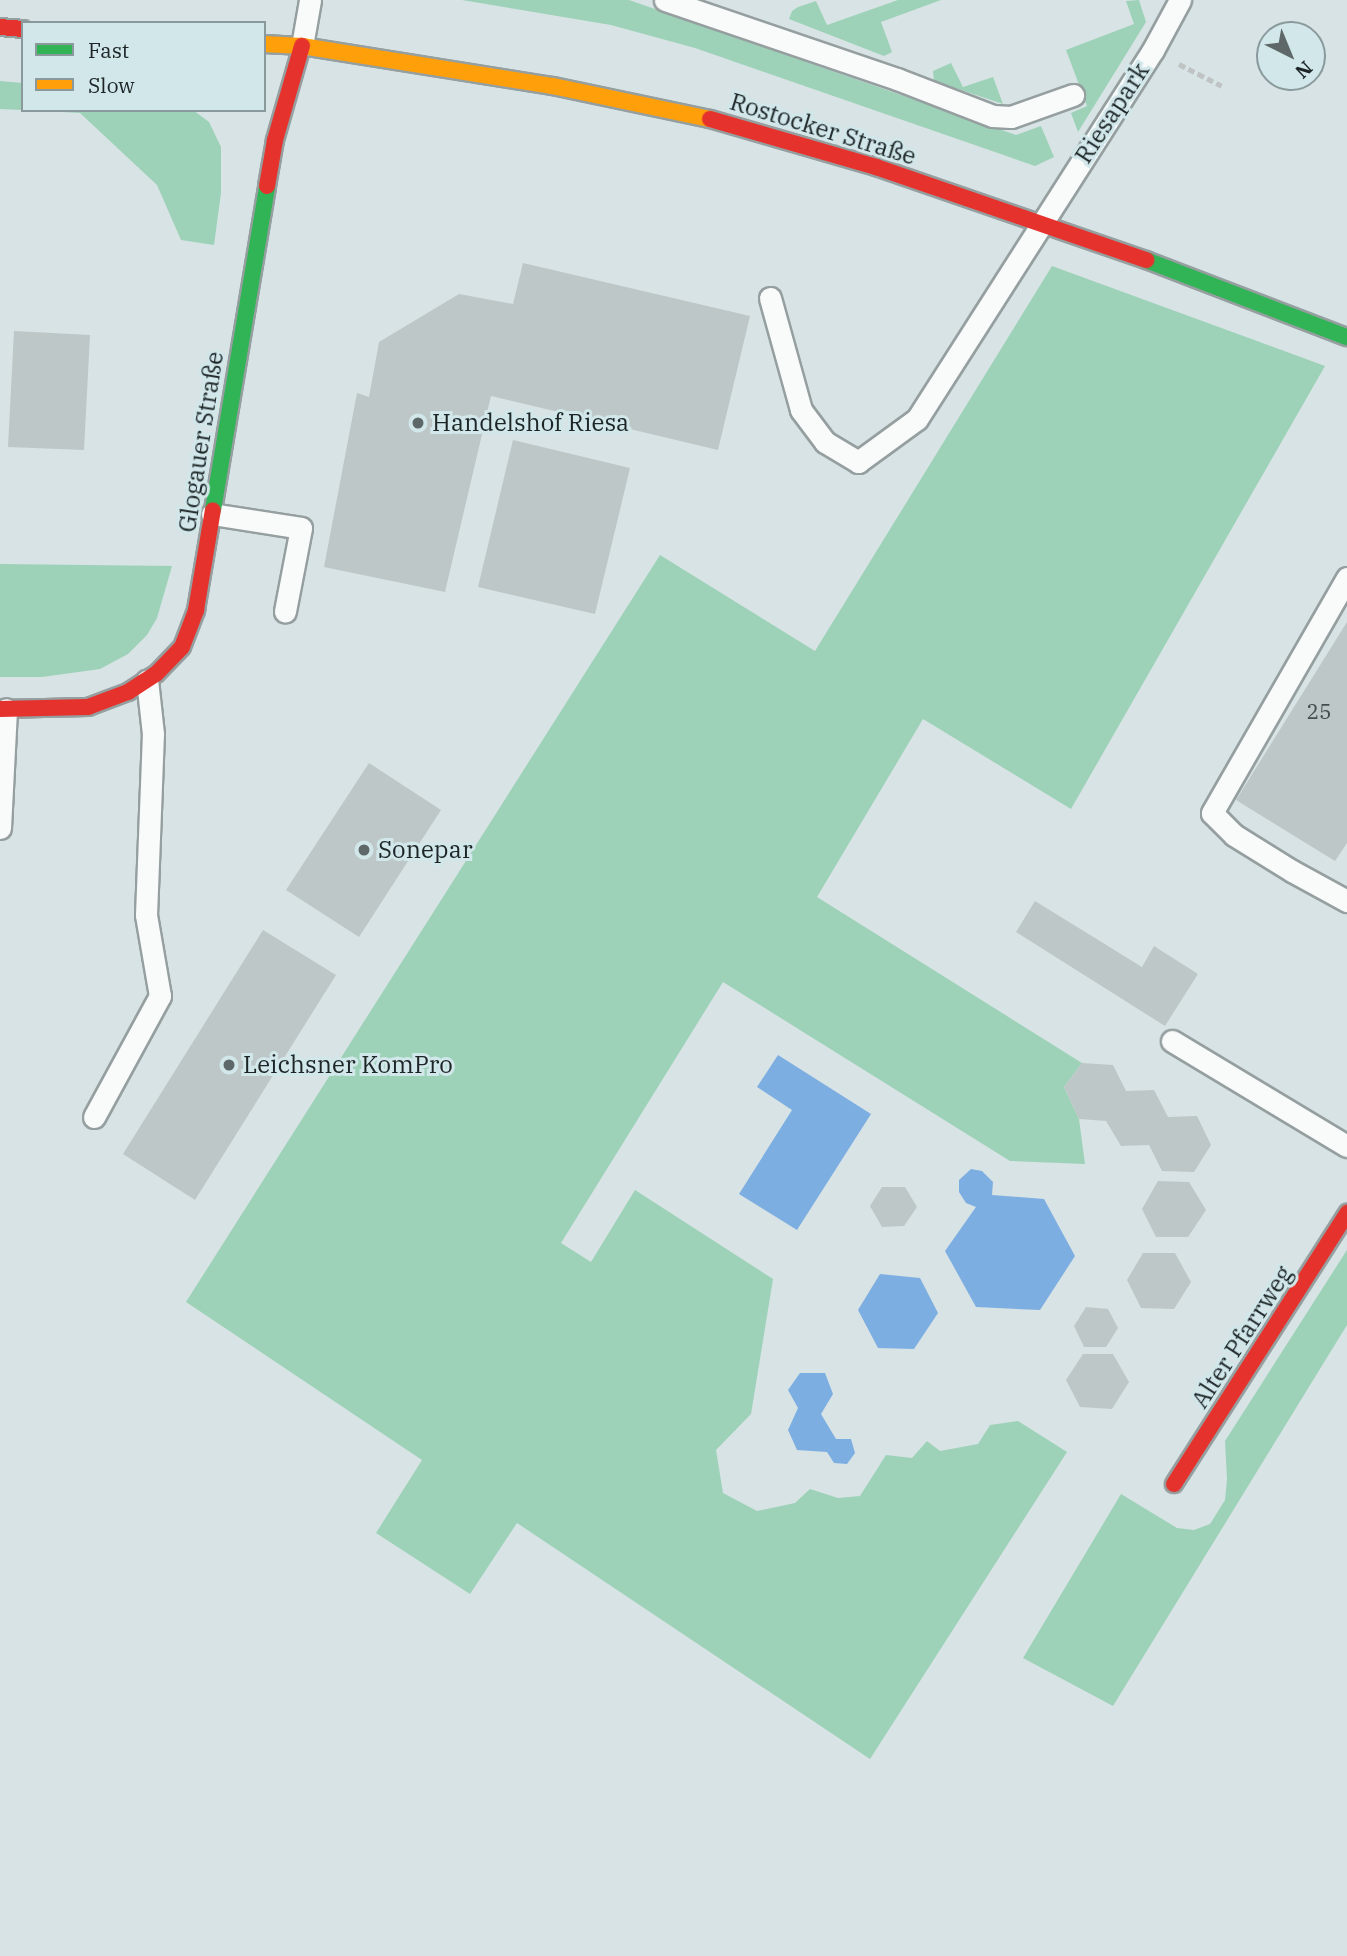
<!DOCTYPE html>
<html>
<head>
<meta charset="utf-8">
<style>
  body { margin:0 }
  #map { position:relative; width:1347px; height:1956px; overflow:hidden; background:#d7e3e4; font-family:"IBM Plex Serif",serif }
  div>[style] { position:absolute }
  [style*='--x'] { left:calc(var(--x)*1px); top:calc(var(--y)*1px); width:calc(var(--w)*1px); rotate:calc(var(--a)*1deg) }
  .green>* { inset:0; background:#9dd2b8 }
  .water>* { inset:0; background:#7daee2 }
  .building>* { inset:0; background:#bec7c7 }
  .path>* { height:4.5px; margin-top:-2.25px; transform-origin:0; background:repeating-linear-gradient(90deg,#bfc3c4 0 7px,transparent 0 10.5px) }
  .roads { filter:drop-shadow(2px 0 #969fa0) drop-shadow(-2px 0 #969fa0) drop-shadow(0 2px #969fa0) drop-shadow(0 -2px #969fa0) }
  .lane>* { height:21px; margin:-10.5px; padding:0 10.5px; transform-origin:10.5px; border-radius:10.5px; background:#f9fbfb }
  .fast>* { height:16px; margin:-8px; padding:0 8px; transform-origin:8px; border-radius:8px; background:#30b455 }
  .slow>* { height:16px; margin:-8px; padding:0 8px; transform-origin:8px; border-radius:8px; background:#ff9f0a }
  .jam>* { height:16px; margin:-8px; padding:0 8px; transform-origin:8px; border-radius:8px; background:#e5322d }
  .dots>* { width:19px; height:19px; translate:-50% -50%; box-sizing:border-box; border:4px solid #d1e7ea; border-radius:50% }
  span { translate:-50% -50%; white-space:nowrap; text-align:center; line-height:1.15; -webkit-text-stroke:6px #d1e7ea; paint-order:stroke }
  .number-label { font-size:21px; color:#454e4e }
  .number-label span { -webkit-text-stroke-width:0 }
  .street-label { font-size:24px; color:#1d2526 }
  .poi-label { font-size:24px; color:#1d2526 }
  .left { translate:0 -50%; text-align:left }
  .legend { position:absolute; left:21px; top:21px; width:245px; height:91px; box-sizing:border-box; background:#d1e7ea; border:2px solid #89999c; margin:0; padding:9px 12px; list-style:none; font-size:21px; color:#1d2526 }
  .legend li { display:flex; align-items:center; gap:14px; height:35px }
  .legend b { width:35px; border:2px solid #89999c }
  .north { position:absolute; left:1256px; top:21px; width:70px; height:70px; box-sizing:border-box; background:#d1e7ea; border:2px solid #89999c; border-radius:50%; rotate:137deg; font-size:19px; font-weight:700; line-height:28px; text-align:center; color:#1d2526 }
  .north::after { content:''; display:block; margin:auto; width:24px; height:32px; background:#5e6868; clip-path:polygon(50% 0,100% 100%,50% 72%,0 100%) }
</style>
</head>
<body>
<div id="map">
  <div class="green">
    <i style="clip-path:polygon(462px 0,629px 0,1016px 135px,1041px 126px,1054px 157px,1035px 166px,695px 48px,611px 25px)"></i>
    <i style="clip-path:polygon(898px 0,941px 0,881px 22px,892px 52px,884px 56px,789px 19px,792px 11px,798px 7px,816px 1px,827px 25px)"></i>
    <i style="clip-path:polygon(1139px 0,1146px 22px,1078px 132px,1071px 113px,1087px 106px,1066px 50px,1134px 24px,1126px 1px)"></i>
    <i style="clip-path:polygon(951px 63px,963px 87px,993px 77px,1003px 104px,934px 81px,933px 71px)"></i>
    <i style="clip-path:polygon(0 81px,23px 83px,23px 110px,0 109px)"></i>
    <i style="clip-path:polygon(23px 110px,193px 110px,209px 122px,221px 147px,221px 193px,214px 245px,181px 240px,157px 185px,80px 113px)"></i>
    <i style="clip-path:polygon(1052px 266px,1325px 366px,1071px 809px,923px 719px,817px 897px,1082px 1063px,1064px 1087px,1079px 1119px,1085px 1164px,1010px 1161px,723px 982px,561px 1243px,591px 1262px,635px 1190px,773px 1279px,751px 1414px,716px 1450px,723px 1493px,757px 1511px,795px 1503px,810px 1489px,838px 1498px,860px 1496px,886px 1455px,912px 1458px,927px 1441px,940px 1451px,978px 1444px,990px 1425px,1018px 1421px,1067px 1452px,870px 1759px,517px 1523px,470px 1594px,376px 1533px,422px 1460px,186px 1302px,660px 555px,815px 651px)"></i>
    <i style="clip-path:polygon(0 564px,172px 566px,157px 618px,147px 635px,128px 654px,100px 669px,42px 677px,0 677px)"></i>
    <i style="clip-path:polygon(1347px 1250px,1347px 1325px,1113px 1706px,1023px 1658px,1121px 1494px,1177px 1528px,1194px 1530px,1210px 1524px,1225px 1500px,1227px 1479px,1225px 1441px)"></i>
  </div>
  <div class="water">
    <i style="clip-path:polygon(778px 1055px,871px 1114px,797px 1230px,739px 1194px,792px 1110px,757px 1087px)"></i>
    <i style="clip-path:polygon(971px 1169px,982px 1171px,993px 1182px,992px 1195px,1044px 1199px,1075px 1256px,1040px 1310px,976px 1307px,945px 1251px,976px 1207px,966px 1203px,959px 1192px,959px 1180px)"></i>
    <i style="clip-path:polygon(880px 1274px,920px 1278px,938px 1313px,914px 1349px,878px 1348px,858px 1310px)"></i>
    <i style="clip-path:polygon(800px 1373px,825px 1373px,833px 1394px,821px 1414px,836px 1439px,851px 1439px,855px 1453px,847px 1464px,834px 1463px,827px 1452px,797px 1450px,788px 1430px,798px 1408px,788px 1390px)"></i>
  </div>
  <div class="building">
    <i style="clip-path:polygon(523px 263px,750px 316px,718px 450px,491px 396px,445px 592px,324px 567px,357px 393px,369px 397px,379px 342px,459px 294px,513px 304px)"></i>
    <i style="clip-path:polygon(14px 331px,90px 335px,84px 450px,8px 447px)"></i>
    <i style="clip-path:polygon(513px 440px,630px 468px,595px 614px,478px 587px)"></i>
    <i style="clip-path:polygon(1347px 622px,1347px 843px,1335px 861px,1236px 800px)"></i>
    <i style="clip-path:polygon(369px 763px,441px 810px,359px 937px,286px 890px)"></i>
    <i style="clip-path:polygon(1035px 901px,1142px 967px,1154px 946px,1198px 974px,1165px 1026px,1016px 932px)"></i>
    <i style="clip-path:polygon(263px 930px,336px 975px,195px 1200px,123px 1154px)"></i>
    <i style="clip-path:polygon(1082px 1063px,1113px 1065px,1126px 1091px,1154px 1090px,1168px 1117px,1197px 1116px,1211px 1145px,1194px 1172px,1162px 1171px,1149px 1145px,1121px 1146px,1106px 1121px,1079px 1119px,1064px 1087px)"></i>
    <i style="clip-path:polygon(1158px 1181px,1189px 1182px,1206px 1210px,1188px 1237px,1156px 1237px,1142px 1209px)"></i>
    <i style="clip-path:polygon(882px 1187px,905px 1187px,917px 1207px,904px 1226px,882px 1227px,870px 1206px)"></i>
    <i style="clip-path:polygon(1143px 1253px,1175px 1253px,1191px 1282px,1174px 1309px,1141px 1308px,1127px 1280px)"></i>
    <i style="clip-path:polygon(1086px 1307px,1108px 1309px,1118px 1328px,1106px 1347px,1084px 1347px,1074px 1326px)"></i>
    <i style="clip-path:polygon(1083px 1354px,1113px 1354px,1129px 1382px,1112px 1409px,1080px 1407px,1066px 1380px)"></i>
  </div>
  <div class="path">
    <i style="--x:1179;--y:64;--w:48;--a:27.1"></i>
  </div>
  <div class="roads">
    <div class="lane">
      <i style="--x:665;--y:0;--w:245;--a:18.8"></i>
      <i style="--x:897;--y:79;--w:103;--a:21.1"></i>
      <i style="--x:993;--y:116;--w:18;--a:3"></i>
      <i style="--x:1011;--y:117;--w:66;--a:-19.5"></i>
      <i style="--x:302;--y:46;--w:47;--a:-80.1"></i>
      <i style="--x:770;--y:298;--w:116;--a:74.5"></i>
      <i style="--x:801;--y:410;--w:40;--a:53"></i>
      <i style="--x:825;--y:442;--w:39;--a:31"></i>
      <i style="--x:858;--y:462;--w:73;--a:-36.1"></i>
      <i style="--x:917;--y:419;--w:438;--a:-57.4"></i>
      <i style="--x:1153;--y:50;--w:57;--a:-61.6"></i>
      <i style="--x:212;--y:514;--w:90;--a:8.9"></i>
      <i style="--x:301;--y:528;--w:85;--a:100.9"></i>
      <i style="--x:1347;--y:578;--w:271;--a:119.9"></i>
      <i style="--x:1212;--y:813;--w:31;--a:45"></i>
      <i style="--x:1234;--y:835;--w:68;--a:31.8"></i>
      <i style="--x:1292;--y:871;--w:63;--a:28.6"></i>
      <i style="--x:0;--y:828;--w:119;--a:-87.1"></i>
      <i style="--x:1172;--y:1041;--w:204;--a:31"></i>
      <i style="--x:94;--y:1117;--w:138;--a:-61.4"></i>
      <i style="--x:160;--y:996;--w:82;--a:-99.8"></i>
      <i style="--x:146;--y:915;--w:181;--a:-87.8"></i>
      <i style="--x:153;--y:734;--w:54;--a:-96.3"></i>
    </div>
    <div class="fast">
      <i style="--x:1146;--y:260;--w:215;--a:21"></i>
      <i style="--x:213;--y:510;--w:328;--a:-80.5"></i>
    </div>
    <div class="slow">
      <i style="--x:264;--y:44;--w:38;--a:3"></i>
      <i style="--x:302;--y:46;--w:254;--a:9.1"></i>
      <i style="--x:553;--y:86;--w:160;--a:11.9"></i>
    </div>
    <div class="jam">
      <i style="--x:0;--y:27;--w:23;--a:5"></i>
      <i style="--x:710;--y:119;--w:173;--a:16.1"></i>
      <i style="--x:876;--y:167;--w:286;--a:19"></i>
      <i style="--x:267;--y:186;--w:47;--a:-80.1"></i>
      <i style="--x:275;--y:140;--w:98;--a:-74"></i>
      <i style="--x:0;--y:709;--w:88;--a:-1.3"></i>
      <i style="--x:88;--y:707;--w:43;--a:-20.6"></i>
      <i style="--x:128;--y:692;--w:33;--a:-33"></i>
      <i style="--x:156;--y:674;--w:37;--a:-46"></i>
      <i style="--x:182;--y:647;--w:40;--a:-69"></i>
      <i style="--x:196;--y:610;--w:101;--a:-80.4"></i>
      <i style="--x:1174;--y:1484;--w:322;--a:-57.4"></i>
    </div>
  </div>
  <div class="dots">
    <i style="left:418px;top:423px;background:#5e6868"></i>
    <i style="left:364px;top:850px;background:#5e6868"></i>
    <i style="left:229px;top:1065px;background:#5e6868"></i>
  </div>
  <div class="number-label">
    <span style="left:1319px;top:711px">25</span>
  </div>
  <div class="street-label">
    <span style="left:1112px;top:113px;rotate:-57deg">Riesapark</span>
    <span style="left:823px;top:129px;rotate:17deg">Rostocker Straße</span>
    <span style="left:201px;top:442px;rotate:-81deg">Glogauer Straße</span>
    <span style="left:1242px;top:1337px;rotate:-57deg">Alter Pfarrweg</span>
  </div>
  <div class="poi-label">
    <span class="left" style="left:432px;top:423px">Handelshof Riesa</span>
    <span class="left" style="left:378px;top:850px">Sonepar</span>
    <span class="left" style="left:243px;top:1065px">Leichsner KomPro</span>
  </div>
  <ul class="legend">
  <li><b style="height:9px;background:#30b455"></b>Fast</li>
  <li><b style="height:9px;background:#ff9f0a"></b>Slow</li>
  </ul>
  <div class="north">N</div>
</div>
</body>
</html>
